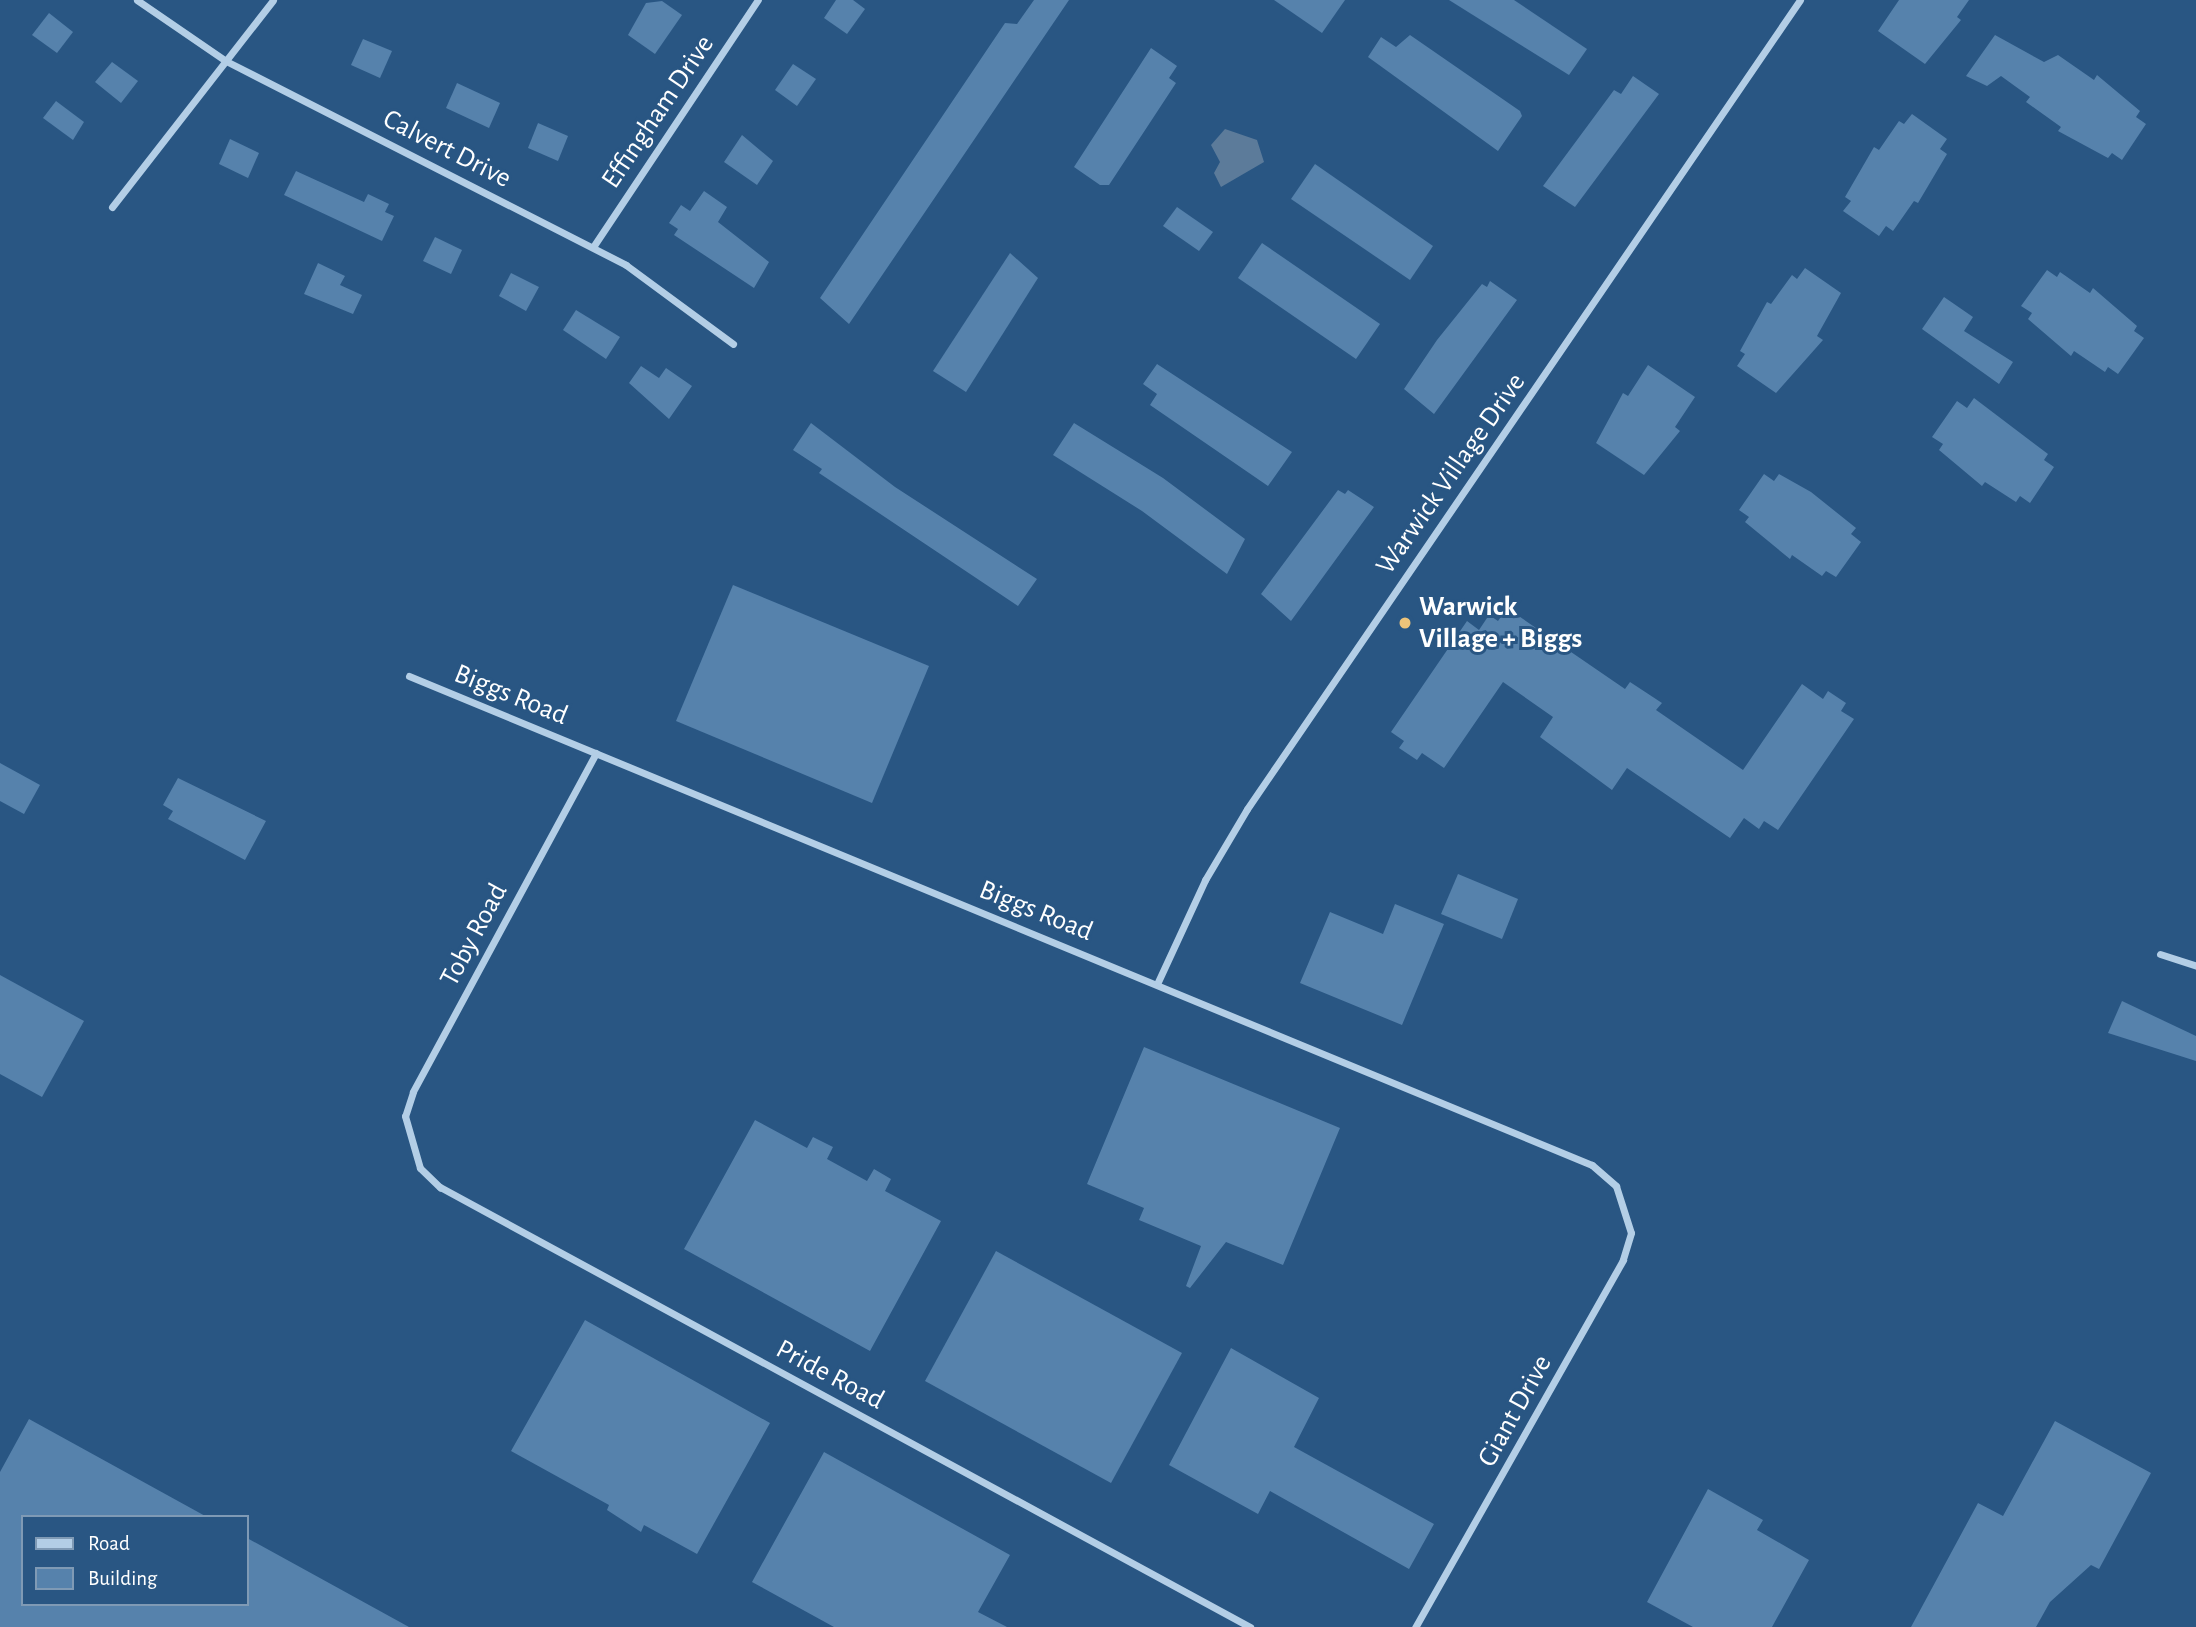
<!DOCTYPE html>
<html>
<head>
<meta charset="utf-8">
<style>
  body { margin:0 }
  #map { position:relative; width:2196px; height:1627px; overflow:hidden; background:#295683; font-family:"Alegreya Sans",sans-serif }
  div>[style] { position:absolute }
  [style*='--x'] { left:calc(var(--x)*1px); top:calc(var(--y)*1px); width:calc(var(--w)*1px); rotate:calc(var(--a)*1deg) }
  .water>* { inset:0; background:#5c7b9a }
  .building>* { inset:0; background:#5682ac }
  .minor>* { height:7px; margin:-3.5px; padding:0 3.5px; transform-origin:3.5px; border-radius:3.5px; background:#b3cee6 }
  .dots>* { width:19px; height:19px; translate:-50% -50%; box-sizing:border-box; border:4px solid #295683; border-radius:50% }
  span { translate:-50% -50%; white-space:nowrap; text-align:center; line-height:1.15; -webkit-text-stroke:6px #295683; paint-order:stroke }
  .street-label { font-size:28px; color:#fff }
  .poi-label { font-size:28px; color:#fff; font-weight:700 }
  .left { translate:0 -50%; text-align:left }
  .legend { position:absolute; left:21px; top:1515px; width:228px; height:91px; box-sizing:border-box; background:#295683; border:2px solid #7f9ab5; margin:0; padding:9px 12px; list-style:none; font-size:21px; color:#fff }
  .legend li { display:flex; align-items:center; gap:14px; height:35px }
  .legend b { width:35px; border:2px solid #7f9ab5 }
</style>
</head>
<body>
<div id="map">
  <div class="water">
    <i style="clip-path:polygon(1225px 129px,1257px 140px,1264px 162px,1221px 187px,1214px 173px,1220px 162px,1211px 145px)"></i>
  </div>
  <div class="building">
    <i style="clip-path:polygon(836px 0,853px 0,865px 9px,847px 34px,824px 18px)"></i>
    <i style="clip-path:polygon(1034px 0,1069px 0,849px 324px,820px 298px,1005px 23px,1017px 24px)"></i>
    <i style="clip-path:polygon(1274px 0,1345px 0,1322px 33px)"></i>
    <i style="clip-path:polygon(1449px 0,1514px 0,1587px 49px,1569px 75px)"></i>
    <i style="clip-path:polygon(1899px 0,1969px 0,1957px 17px,1961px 20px,1925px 64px,1878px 31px)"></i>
    <i style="clip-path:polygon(662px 1px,682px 15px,655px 54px,628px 35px,646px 3px)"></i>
    <i style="clip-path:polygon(49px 13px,73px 32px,57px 53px,32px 35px)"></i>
    <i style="clip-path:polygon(1410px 35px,1520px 111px,1522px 116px,1498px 151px,1368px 57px,1381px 37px,1396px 47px)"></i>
    <i style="clip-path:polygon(1995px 35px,2044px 62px,2058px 55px,2094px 80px,2097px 75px,2140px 111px,2136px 117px,2146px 124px,2122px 160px,2112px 153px,2108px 158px,2058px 131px,2061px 127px,2026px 102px,2030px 97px,2001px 76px,1987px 86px,1966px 76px)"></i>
    <i style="clip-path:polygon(363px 39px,392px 51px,380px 78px,351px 65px)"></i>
    <i style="clip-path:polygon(1151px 48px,1177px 66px,1169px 78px,1176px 83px,1109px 185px,1100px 185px,1074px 167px)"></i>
    <i style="clip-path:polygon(112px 62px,138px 81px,121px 103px,95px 82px)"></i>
    <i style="clip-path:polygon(793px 64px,816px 79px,797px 106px,775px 90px)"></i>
    <i style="clip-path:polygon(1633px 76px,1659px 94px,1575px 207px,1543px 186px,1614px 90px,1621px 94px)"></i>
    <i style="clip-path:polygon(457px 83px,500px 103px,489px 128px,446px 108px)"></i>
    <i style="clip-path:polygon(56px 101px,84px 122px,73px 140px,43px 118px)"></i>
    <i style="clip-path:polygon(1912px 114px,1947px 139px,1940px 149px,1947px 154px,1918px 203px,1914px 201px,1893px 231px,1886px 226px,1879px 236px,1843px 211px,1851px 201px,1845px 197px,1874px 147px,1879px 150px,1899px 121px,1904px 124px)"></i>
    <i style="clip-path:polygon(538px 123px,568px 136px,558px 161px,528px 148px)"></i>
    <i style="clip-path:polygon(742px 135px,773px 161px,757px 185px,724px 162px)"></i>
    <i style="clip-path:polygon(230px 139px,259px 153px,248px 178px,219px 164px)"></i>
    <i style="clip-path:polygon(1315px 164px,1433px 246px,1410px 280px,1291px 199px)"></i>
    <i style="clip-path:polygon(296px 171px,364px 202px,368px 194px,389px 204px,385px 212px,394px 216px,382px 241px,284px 195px)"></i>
    <i style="clip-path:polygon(704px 191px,727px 207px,718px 222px,769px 262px,754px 288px,674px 235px,678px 229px,669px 223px,681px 205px,690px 211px)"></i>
    <i style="clip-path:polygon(1177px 207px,1213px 232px,1199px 251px,1163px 226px)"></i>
    <i style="clip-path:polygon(435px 237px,462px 250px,451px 274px,423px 261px)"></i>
    <i style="clip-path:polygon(1262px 243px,1380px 324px,1356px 359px,1238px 278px)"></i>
    <i style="clip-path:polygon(1010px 253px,1038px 278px,966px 392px,933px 371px)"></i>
    <i style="clip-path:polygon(318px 263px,345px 276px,340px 285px,362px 295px,353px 314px,304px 294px)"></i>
    <i style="clip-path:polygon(1805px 268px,1841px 293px,1817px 336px,1823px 340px,1776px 393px,1737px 366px,1745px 354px,1740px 351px,1767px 302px,1771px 304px,1792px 275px,1797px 279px)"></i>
    <i style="clip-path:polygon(2047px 270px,2057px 277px,2060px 272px,2090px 293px,2093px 288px,2137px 326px,2134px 331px,2144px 338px,2118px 374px,2108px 367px,2105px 372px,2074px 351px,2071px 356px,2028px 319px,2032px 313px,2021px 306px)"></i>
    <i style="clip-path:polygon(511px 273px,539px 287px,526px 311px,499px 296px)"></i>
    <i style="clip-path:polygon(1490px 281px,1517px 300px,1434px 414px,1404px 389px,1437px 340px,1482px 284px,1487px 287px)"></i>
    <i style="clip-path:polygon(1944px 297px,1973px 317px,1964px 331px,2013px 362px,1999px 384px,1922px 329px)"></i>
    <i style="clip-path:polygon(576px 310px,620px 337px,606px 359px,563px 330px)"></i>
    <i style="clip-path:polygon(1157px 364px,1292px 452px,1268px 486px,1150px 405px,1157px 394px,1143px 384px)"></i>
    <i style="clip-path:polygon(1648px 365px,1695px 397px,1675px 427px,1680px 431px,1644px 475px,1596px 443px,1623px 393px,1628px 396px)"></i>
    <i style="clip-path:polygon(641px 366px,659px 378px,666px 368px,692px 386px,669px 419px,629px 383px)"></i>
    <i style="clip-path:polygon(1974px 398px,2048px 454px,2044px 460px,2054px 467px,2030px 503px,2020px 496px,2016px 502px,1985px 482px,1982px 486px,1939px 450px,1943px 444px,1932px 437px,1957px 401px,1967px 408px)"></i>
    <i style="clip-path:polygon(811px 423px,895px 487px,1037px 579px,1018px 606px,819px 473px,822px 469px,793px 450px)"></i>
    <i style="clip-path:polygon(1074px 423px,1163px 478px,1245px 539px,1227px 574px,1142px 511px,1053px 455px)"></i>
    <i style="clip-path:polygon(1764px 474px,1774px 481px,1779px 474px,1811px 492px,1856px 528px,1851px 534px,1861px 542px,1836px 577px,1826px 571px,1822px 576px,1792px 555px,1790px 559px,1745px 522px,1749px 517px,1739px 510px)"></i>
    <i style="clip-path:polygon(1338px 490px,1345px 494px,1348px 490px,1374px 507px,1291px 621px,1261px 594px)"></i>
    <i style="clip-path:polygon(733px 585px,929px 666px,872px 803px,676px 721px)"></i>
    <i style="clip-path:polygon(1507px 608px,1625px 689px,1630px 682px,1662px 703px,1656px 710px,1743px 770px,1802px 684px,1823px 699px,1828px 691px,1846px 703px,1841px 711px,1854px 719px,1778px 830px,1764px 821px,1759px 829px,1744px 818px,1730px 838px,1627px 768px,1612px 790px,1540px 737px,1553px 717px,1503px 682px,1444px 768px,1422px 753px,1417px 760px,1399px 748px,1404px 741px,1391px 732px,1467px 621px,1479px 630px,1489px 615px,1498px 621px)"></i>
    <i style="clip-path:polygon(0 763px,40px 785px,24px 814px,0 801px)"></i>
    <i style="clip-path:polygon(178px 778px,266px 821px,245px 860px,168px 819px,173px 811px,163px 805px)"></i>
    <i style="clip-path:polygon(1458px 874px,1518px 899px,1502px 939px,1441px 914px)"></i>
    <i style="clip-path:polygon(1395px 904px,1444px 924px,1402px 1025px,1300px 983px,1330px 912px,1383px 934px)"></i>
    <i style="clip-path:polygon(0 975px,84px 1021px,42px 1097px,0 1074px)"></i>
    <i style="clip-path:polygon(2122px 1001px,2196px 1036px,2196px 1061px,2108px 1033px)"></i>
    <i style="clip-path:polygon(1144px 1047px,1340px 1128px,1283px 1265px,1226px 1242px,1190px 1288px,1186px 1286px,1201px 1246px,1139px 1220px,1144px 1208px,1087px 1184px)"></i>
    <i style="clip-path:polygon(755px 1120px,807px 1148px,813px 1137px,833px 1147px,827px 1159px,867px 1181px,874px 1169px,891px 1179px,885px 1191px,941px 1221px,870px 1351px,684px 1249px)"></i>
    <i style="clip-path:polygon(996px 1251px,1182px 1353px,1111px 1483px,925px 1381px)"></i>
    <i style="clip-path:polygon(585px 1320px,770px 1423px,697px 1554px,644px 1525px,641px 1532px,607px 1510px,609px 1505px,511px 1451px)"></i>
    <i style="clip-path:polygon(1231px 1348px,1319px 1398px,1294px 1447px,1434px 1524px,1409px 1569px,1270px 1491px,1258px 1514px,1169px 1465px)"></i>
    <i style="clip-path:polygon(29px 1419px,207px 1517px,23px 1517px,23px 1604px,247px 1604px,247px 1538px,409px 1627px,0 1627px,0 1472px)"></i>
    <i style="clip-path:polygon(2055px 1421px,2151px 1473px,2099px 1569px,2091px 1565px,2050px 1602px,2036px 1627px,1911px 1627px,1978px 1503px,2003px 1516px)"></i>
    <i style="clip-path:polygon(824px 1452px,1010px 1555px,978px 1612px,1007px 1627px,834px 1627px,752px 1582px)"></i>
    <i style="clip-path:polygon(1708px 1489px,1763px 1520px,1757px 1530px,1809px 1560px,1772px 1627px,1693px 1627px,1647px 1602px)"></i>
  </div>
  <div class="minor">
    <i style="--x:137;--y:0;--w:108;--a:34.4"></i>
    <i style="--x:226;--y:61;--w:449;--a:27"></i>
    <i style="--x:626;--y:265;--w:133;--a:36.4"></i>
    <i style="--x:112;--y:207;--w:262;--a:-52.1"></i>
    <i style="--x:593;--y:247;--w:297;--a:-56.3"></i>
    <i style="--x:409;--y:676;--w:1280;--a:22.46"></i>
    <i style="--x:1592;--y:1165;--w:32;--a:41"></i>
    <i style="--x:1616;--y:1186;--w:49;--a:72.3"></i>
    <i style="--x:1631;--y:1233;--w:28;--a:107"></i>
    <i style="--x:1623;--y:1260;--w:422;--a:119.5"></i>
    <i style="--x:596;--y:753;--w:385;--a:118.4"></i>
    <i style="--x:413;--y:1092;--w:25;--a:108"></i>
    <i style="--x:405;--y:1116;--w:54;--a:73.9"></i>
    <i style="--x:420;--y:1168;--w:28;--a:44"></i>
    <i style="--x:440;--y:1187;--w:922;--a:28.51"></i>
    <i style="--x:2160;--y:954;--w:38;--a:18"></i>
    <i style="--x:1157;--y:984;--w:115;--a:-65.2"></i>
    <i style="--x:1205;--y:880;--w:82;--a:-59.4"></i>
    <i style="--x:1247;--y:809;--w:980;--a:-55.65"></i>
  </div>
  <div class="dots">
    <i style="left:1405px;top:623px;background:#edc47a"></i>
  </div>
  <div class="street-label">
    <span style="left:658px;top:112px;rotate:-56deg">Effingham Drive</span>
    <span style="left:447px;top:149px;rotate:27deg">Calvert Drive</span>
    <span style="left:1451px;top:474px;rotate:-55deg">Warwick Village Drive</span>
    <span style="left:511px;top:695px;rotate:22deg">Biggs Road</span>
    <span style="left:1036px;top:911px;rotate:22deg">Biggs Road</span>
    <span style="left:474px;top:935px;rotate:-62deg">Toby Road</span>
    <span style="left:830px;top:1375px;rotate:28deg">Pride Road</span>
    <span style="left:1515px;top:1411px;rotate:-61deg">Giant Drive</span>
  </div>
  <div class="poi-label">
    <span class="left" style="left:1419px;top:623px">Warwick<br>Village + Biggs</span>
  </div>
  <ul class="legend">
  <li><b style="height:9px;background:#b3cee6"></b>Road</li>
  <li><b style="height:19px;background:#5682ac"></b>Building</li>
  </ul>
</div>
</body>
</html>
